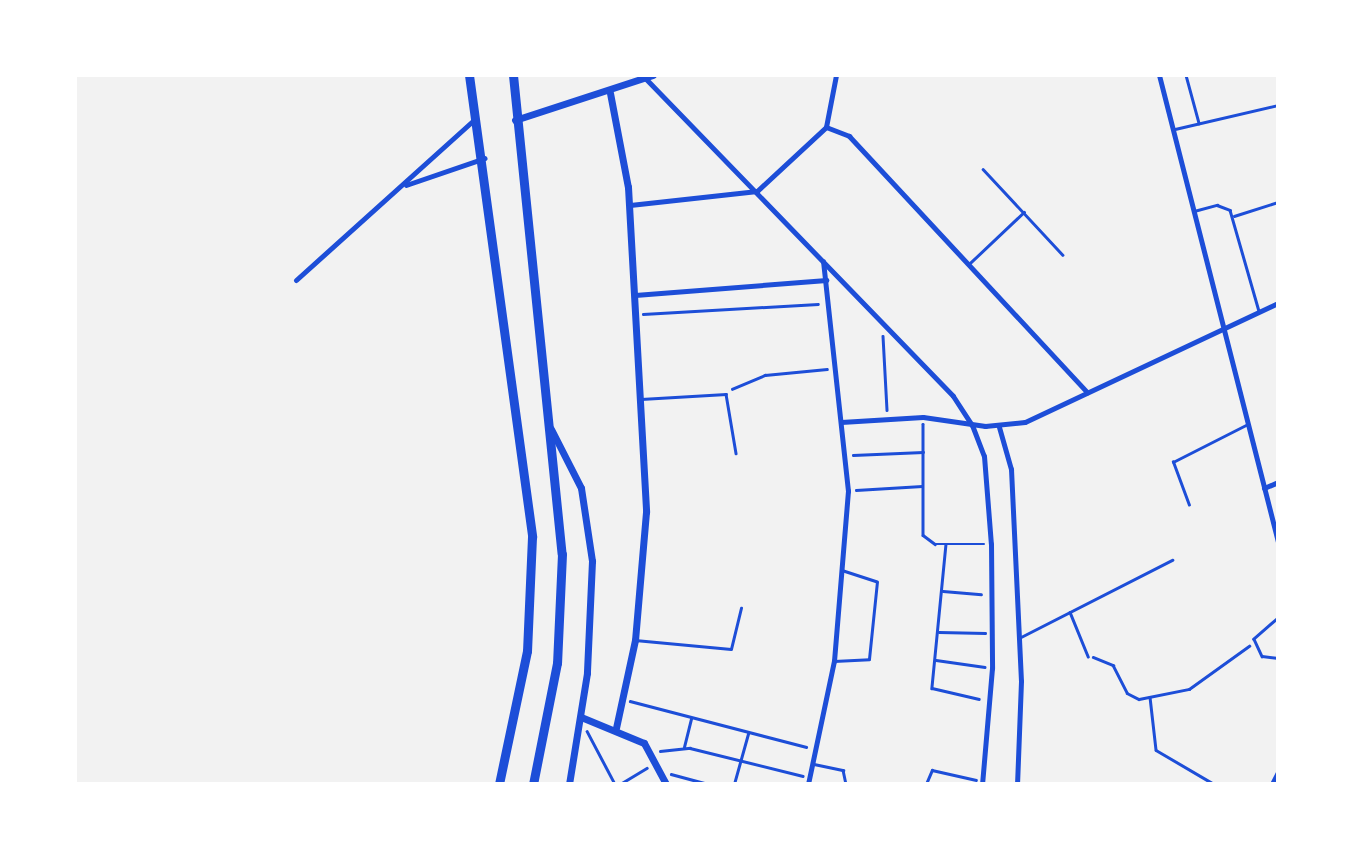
<!DOCTYPE html>
<html>
<head>
<meta charset="utf-8">
<style>
  body { margin:0 }
  #map { position:relative; width:1353px; height:859px; overflow:hidden; background:#f2f2f2; font-family:"Titillium Web",sans-serif }
  div>[style] { position:absolute }
  [style*='--x'] { left:calc(var(--x)*1px); top:calc(var(--y)*1px); width:calc(var(--w)*1px); rotate:calc(var(--a)*1deg) }
  .path>* { height:2.5px; margin:-1.25px; padding:0 1.25px; transform-origin:1.25px; border-radius:1.25px; background:#1d4ed8 }
  .service>* { height:2.5px; margin:-1.25px; padding:0 1.25px; transform-origin:1.25px; border-radius:1.25px; background:#1d4ed8 }
  .minor>* { height:5px; margin:-2.5px; padding:0 2.5px; transform-origin:2.5px; border-radius:2.5px; background:#1d4ed8 }
  .tertiary>* { height:7px; margin:-3.5px; padding:0 3.5px; transform-origin:3.5px; border-radius:3.5px; background:#1d4ed8 }
  .primary>* { height:9px; margin:-4.5px; padding:0 4.5px; transform-origin:4.5px; border-radius:4.5px; background:#1d4ed8 }
  span { translate:-50% -50%; white-space:nowrap; text-align:center; line-height:1.15; -webkit-text-stroke:7px #fff; paint-order:stroke }
  .frame { position:absolute; inset:0; border:77px solid #fff; pointer-events:none }
</style>
</head>
<body>
<div id="map">
  <div class="path">
    <i style="--x:643;--y:314;--w:175;--a:-3.3"></i>
    <i style="--x:883;--y:336;--w:74;--a:86.9"></i>
    <i style="--x:732;--y:389;--w:36;--a:-23"></i>
    <i style="--x:765;--y:375;--w:62;--a:-5.5"></i>
    <i style="--x:923;--y:424;--w:111;--a:90"></i>
    <i style="--x:923;--y:535;--w:15;--a:37"></i>
    <i style="--x:935;--y:544;--w:49;--a:0"></i>
    <i style="--x:853;--y:455;--w:70;--a:-2.5"></i>
    <i style="--x:856;--y:490;--w:66;--a:-3.5"></i>
    <i style="--x:946;--y:544;--w:145;--a:95.6"></i>
    <i style="--x:932;--y:688;--w:48;--a:13.2"></i>
    <i style="--x:943;--y:591;--w:38;--a:5"></i>
    <i style="--x:939;--y:632;--w:46;--a:1.2"></i>
    <i style="--x:1093;--y:657;--w:22;--a:22"></i>
    <i style="--x:1113;--y:665;--w:31;--a:63"></i>
    <i style="--x:1127;--y:693;--w:13;--a:27"></i>
    <i style="--x:1139;--y:699;--w:51;--a:-11.3"></i>
    <i style="--x:1189;--y:689;--w:74;--a:-35.6"></i>
    <i style="--x:936;--y:660;--w:49;--a:8.1"></i>
    <i style="--x:1150;--y:697;--w:53;--a:83.5"></i>
    <i style="--x:1156;--y:750;--w:67;--a:30.4"></i>
    <i style="--x:630;--y:701;--w:182;--a:14.6"></i>
    <i style="--x:587;--y:731;--w:60;--a:62.2"></i>
    <i style="--x:684;--y:747;--w:29;--a:-76"></i>
    <i style="--x:660;--y:751;--w:30;--a:-6"></i>
    <i style="--x:690;--y:748;--w:116;--a:13.9"></i>
    <i style="--x:671;--y:774;--w:39;--a:15"></i>
    <i style="--x:620;--y:784;--w:31;--a:-31"></i>
    <i style="--x:734;--y:784;--w:52;--a:-74.4"></i>
    <i style="--x:926;--y:784;--w:15;--a:-67"></i>
    <i style="--x:932;--y:770;--w:45;--a:12.8"></i>
  </div>
  <div class="service">
    <i style="--x:1186;--y:75;--w:50;--a:74.8"></i>
    <i style="--x:1175;--y:129;--w:106;--a:-13.1"></i>
    <i style="--x:983;--y:169;--w:117;--a:47.1"></i>
    <i style="--x:1194;--y:211;--w:24;--a:-15"></i>
    <i style="--x:1217;--y:205;--w:14;--a:21"></i>
    <i style="--x:1230;--y:210;--w:105;--a:74"></i>
    <i style="--x:1234;--y:216;--w:46;--a:-17.7"></i>
    <i style="--x:970;--y:263;--w:74;--a:-43.4"></i>
    <i style="--x:641;--y:399;--w:85;--a:-3.4"></i>
    <i style="--x:726;--y:394;--w:60;--a:80.4"></i>
    <i style="--x:1189;--y:505;--w:46;--a:-110.4"></i>
    <i style="--x:1173;--y:462;--w:84;--a:-26.9"></i>
    <i style="--x:1070;--y:612;--w:48;--a:67.8"></i>
    <i style="--x:1278;--y:618;--w:32;--a:139"></i>
    <i style="--x:1254;--y:639;--w:19;--a:65"></i>
    <i style="--x:1262;--y:656;--w:16;--a:7"></i>
    <i style="--x:1019;--y:638;--w:172;--a:-27"></i>
    <i style="--x:635;--y:640;--w:96;--a:5.4"></i>
    <i style="--x:731;--y:649;--w:42;--a:-76.3"></i>
    <i style="--x:834;--y:661;--w:35;--a:-3"></i>
    <i style="--x:869;--y:659;--w:77;--a:-84.1"></i>
    <i style="--x:877;--y:582;--w:35;--a:-162"></i>
    <i style="--x:814;--y:764;--w:30;--a:12"></i>
    <i style="--x:843;--y:770;--w:14;--a:78"></i>
  </div>
  <div class="minor">
    <i style="--x:1159;--y:75;--w:482;--a:75.7"></i>
    <i style="--x:646;--y:79;--w:441;--a:45.9"></i>
    <i style="--x:953;--y:396;--w:35;--a:57"></i>
    <i style="--x:972;--y:425;--w:33;--a:69"></i>
    <i style="--x:984;--y:456;--w:88;--a:85.5"></i>
    <i style="--x:991;--y:544;--w:124;--a:89.5"></i>
    <i style="--x:992;--y:668;--w:116;--a:94.9"></i>
    <i style="--x:826;--y:127;--w:25;--a:21"></i>
    <i style="--x:849;--y:136;--w:350;--a:47.1"></i>
    <i style="--x:406;--y:185;--w:83;--a:-18.9"></i>
    <i style="--x:630;--y:205;--w:128;--a:-6.3"></i>
    <i style="--x:757;--y:191;--w:94;--a:-42.8"></i>
    <i style="--x:826;--y:127;--w:53;--a:-79.1"></i>
    <i style="--x:296;--y:280;--w:241;--a:-42"></i>
    <i style="--x:635;--y:295;--w:192;--a:-4.5"></i>
    <i style="--x:841;--y:422;--w:82;--a:-3.5"></i>
    <i style="--x:923;--y:417;--w:63;--a:8.3"></i>
    <i style="--x:985;--y:426;--w:40;--a:-5.7"></i>
    <i style="--x:1025;--y:422;--w:280;--a:-25.2"></i>
    <i style="--x:999;--y:427;--w:44;--a:74.1"></i>
    <i style="--x:1011;--y:469;--w:212;--a:87.3"></i>
    <i style="--x:1021;--y:681;--w:103;--a:92.2"></i>
    <i style="--x:1264;--y:488;--w:15;--a:-23"></i>
    <i style="--x:808;--y:784;--w:126;--a:-78.1"></i>
    <i style="--x:834;--y:661;--w:171;--a:-85.3"></i>
    <i style="--x:848;--y:491;--w:231;--a:-96.2"></i>
    <i style="--x:1272;--y:784;--w:13;--a:-63"></i>
  </div>
  <div class="tertiary">
    <i style="--x:610;--y:93;--w:96;--a:79.2"></i>
    <i style="--x:628;--y:187;--w:325;--a:86.8"></i>
    <i style="--x:646;--y:512;--w:128;--a:94.9"></i>
    <i style="--x:635;--y:640;--w:90;--a:102.2"></i>
    <i style="--x:515;--y:120;--w:145;--a:-18.1"></i>
    <i style="--x:551;--y:429;--w:66;--a:63"></i>
    <i style="--x:581;--y:488;--w:74;--a:81.4"></i>
    <i style="--x:592;--y:561;--w:112;--a:92.6"></i>
    <i style="--x:587;--y:673;--w:112;--a:99.2"></i>
    <i style="--x:581;--y:717;--w:68;--a:22.4"></i>
    <i style="--x:644;--y:743;--w:47;--a:61.8"></i>
  </div>
  <div class="primary">
    <i style="--x:469;--y:75;--w:466;--a:82.2"></i>
    <i style="--x:532;--y:537;--w:114;--a:92.5"></i>
    <i style="--x:527;--y:651;--w:136;--a:101.9"></i>
    <i style="--x:513;--y:75;--w:481;--a:84.2"></i>
    <i style="--x:562;--y:554;--w:109;--a:92.6"></i>
    <i style="--x:557;--y:663;--w:123;--a:101.2"></i>
  </div>
  <div class="frame"></div>
</div>
</body>
</html>
